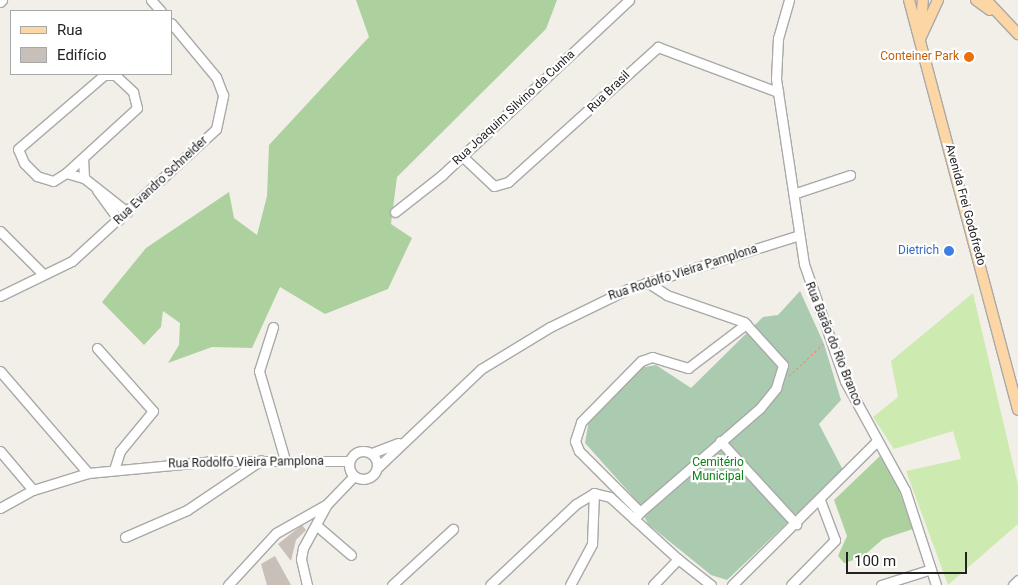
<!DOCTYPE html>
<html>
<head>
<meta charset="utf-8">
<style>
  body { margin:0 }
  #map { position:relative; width:1018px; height:585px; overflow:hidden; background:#f2efe9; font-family:Roboto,sans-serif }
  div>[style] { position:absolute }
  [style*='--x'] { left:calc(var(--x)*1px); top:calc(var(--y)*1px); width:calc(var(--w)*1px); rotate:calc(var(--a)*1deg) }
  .grass>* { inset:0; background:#cdebb0 }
  .forest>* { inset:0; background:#add19e }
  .cemetery>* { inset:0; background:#aacbaf }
  .building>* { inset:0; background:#c7bfb8 }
  .path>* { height:1px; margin-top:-0.5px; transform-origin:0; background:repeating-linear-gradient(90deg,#fa8072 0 2.5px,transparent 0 5px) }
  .roads { filter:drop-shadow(1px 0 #a9a9a9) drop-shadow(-1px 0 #a9a9a9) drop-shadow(0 1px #a9a9a9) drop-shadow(0 -1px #a9a9a9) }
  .minor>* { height:9px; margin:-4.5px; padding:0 4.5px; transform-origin:4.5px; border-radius:4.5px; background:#fff }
  .minor>.ring { margin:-4.5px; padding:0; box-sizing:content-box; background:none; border:9px solid #fff; border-radius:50% }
  .major>* { height:10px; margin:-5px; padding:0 5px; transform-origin:5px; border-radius:5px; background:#fcd6a4 }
  .dots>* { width:14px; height:14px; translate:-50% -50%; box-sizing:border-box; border:2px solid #fff; border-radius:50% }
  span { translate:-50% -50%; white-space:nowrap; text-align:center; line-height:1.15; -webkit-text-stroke:4.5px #fff; paint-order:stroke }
  .food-label { font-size:12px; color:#c56008 }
  .right { translate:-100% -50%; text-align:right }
  .street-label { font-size:12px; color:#222 }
  .shop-label { font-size:12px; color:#366cbe }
  .park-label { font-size:12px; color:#0c8416 }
  .legend { position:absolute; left:10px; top:10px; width:162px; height:65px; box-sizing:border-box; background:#fff; border:1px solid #a7a7a7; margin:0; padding:6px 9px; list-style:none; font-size:15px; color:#222 }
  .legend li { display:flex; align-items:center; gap:10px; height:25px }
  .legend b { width:25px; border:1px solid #a7a7a7 }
  .scale { position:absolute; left:846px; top:552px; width:121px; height:22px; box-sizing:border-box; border:2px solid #222; border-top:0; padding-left:6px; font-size:15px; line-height:18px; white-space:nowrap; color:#222; -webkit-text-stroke:4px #fff; paint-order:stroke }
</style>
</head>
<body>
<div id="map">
  <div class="grass">
    <i style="clip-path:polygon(973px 293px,1018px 485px,1018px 524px,948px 585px,906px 471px,961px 459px,953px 431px,894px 449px,873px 417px,898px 397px,891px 361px)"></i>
  </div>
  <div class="forest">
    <i style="clip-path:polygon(356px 0,557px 0,546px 29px,397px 177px,391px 224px,412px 238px,388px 289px,325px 314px,280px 287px,252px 348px,212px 347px,168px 363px,179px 345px,180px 323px,163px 311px,161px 327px,144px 345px,102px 302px,146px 248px,229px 192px,234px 218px,257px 235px,267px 196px,269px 145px,369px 37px)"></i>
    <i style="clip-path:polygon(880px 456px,895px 479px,913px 529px,883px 539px,861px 558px,844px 563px,838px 556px,847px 536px,834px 500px)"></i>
  </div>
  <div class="cemetery">
    <i style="clip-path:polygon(800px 291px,824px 344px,841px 400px,819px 424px,843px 470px,727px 580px,711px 575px,648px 524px,636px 500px,585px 443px,589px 420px,639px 368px,656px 365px,691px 388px,763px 317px,778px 315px)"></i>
  </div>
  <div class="building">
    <i style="clip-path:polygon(302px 525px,306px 530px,296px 540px,291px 561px,278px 544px)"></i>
    <i style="clip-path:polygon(275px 556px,291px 585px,267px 585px,261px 564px)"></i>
  </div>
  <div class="path">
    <i style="--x:789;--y:376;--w:47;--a:-43.3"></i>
  </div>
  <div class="roads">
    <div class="minor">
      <i style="--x:151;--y:0;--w:15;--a:48"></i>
      <i style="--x:789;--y:0;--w:40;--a:106"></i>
      <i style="--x:778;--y:38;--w:41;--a:92.8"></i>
      <i style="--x:776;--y:79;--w:187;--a:81.4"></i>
      <i style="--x:804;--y:264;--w:124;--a:70.7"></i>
      <i style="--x:845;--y:381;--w:124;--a:61.2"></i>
      <i style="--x:905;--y:490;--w:100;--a:71.9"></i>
      <i style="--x:0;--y:2;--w:3;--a:-45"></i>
      <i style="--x:104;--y:75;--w:11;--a:0"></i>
      <i style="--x:115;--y:75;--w:25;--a:43"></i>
      <i style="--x:133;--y:92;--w:16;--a:76"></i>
      <i style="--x:137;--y:108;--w:96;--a:137.5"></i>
      <i style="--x:66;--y:173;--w:15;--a:148"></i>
      <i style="--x:53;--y:181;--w:17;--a:-163"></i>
      <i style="--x:37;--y:176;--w:18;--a:-135"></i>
      <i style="--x:24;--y:163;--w:15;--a:-113"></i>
      <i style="--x:18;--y:149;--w:113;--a:-40.7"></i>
      <i style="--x:462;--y:156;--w:44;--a:43.2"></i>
      <i style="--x:494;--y:186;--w:15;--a:-16"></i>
      <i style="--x:508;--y:182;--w:202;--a:-42"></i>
      <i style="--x:658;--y:47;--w:128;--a:20.6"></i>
      <i style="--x:83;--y:158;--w:20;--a:87"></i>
      <i style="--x:66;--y:173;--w:19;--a:16"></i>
      <i style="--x:84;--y:178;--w:55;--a:38.3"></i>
      <i style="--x:97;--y:190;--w:37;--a:54"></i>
      <i style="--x:796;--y:193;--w:57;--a:-18.4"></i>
      <i style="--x:395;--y:212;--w:60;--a:-38.2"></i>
      <i style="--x:442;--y:175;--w:256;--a:-43.1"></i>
      <i style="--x:0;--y:231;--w:61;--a:45"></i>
      <i style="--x:0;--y:296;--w:80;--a:-25.9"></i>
      <i style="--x:72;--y:261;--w:195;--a:-42.5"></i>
      <i style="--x:216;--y:129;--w:35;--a:-78"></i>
      <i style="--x:223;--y:95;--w:19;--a:-111"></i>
      <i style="--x:216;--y:77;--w:70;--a:-129.8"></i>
      <i style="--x:273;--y:327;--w:46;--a:107.7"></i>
      <i style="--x:259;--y:371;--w:93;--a:73.7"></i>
      <i style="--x:97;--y:348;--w:84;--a:48.4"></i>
      <i style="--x:153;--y:411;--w:52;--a:129.5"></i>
      <i style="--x:120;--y:451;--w:20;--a:108"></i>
      <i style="--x:0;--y:371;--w:135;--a:49.2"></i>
      <i style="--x:720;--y:441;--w:113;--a:47.5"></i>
      <i class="ring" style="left:349px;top:451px;width:19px;height:19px"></i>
      <i style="--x:0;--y:451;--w:51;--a:49.8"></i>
      <i style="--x:372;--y:453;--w:28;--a:-21"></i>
      <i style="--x:377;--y:468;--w:144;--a:-43.6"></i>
      <i style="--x:481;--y:369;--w:81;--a:-31.3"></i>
      <i style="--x:550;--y:327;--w:87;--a:-26"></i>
      <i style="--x:628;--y:289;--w:179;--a:-17.5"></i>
      <i style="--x:0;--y:508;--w:38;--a:-29"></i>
      <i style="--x:33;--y:490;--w:58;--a:-17.2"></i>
      <i style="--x:88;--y:473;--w:127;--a:-5.4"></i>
      <i style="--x:214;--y:461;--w:135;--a:0"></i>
      <i style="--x:640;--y:512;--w:159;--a:-40.9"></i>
      <i style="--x:760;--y:408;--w:26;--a:-51"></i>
      <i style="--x:776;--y:388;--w:24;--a:-73"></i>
      <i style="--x:783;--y:365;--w:58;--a:-132.2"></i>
      <i style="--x:744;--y:322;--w:82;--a:-160.7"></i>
      <i style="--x:667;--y:295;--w:24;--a:-147"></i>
      <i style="--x:634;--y:519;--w:9;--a:-49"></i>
      <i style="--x:640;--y:512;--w:86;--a:-135"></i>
      <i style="--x:579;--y:451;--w:11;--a:-112"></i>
      <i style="--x:575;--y:441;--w:20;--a:-72"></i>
      <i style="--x:581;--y:422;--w:86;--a:-45.5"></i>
      <i style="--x:641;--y:361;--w:12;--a:-20"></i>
      <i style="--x:652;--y:357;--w:38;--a:17"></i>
      <i style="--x:688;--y:368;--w:73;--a:-37.2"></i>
      <i style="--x:316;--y:525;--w:46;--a:40.6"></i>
      <i style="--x:125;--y:537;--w:68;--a:-23.5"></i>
      <i style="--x:187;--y:510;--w:89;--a:-34"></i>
      <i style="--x:228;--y:585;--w:71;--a:-47.3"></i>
      <i style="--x:276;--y:533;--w:59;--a:-29.6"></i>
      <i style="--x:327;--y:504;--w:39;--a:-46"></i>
      <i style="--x:307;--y:585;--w:27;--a:-103"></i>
      <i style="--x:301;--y:559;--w:11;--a:-80"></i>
      <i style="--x:303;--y:548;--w:50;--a:-61.4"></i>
      <i style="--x:392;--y:585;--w:83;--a:-42.6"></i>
      <i style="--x:490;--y:585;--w:118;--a:-43.3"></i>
      <i style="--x:576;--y:504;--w:21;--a:-31"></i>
      <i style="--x:594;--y:493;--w:16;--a:14"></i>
      <i style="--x:610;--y:497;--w:92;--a:42.4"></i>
      <i style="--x:570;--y:585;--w:47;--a:-61.8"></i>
      <i style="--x:592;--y:544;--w:51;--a:-87.8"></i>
      <i style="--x:653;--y:585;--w:36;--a:-46"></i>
      <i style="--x:678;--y:559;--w:42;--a:38.2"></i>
      <i style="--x:732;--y:585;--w:204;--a:-44.8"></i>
      <i style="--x:791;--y:585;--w:63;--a:-45.6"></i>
      <i style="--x:835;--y:540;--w:43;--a:-110.6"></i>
      <i style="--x:881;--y:585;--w:52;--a:-17.7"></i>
      <i style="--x:1013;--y:585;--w:7;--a:-45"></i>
    </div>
    <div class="major">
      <i style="--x:909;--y:0;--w:424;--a:75.1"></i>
      <i style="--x:976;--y:0;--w:17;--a:36"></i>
      <i style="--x:986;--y:0;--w:47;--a:46.7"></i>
      <i style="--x:921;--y:26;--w:26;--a:-86"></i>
      <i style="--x:920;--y:39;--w:43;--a:-65.2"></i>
    </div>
  </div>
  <div class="dots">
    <i style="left:969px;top:57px;background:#e8710a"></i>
    <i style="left:949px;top:251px;background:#3f7fe0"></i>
  </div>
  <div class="food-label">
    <span class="right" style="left:959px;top:57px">Conteiner Park</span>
  </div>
  <div class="street-label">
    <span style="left:609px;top:92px;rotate:-44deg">Rua Brasil</span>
    <span style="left:514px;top:108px;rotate:-43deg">Rua Joaquim Silvino da Cunha</span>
    <span style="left:161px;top:181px;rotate:-43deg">Rua Evandro Schneider</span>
    <span style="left:965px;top:205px;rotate:75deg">Avenida Frei Godofredo</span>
    <span style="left:683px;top:273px;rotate:-18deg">Rua Rodolfo Vieira Pamplona</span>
    <span style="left:833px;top:344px;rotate:68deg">Rua Barão do Rio Branco</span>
    <span style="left:246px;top:463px;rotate:-1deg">Rua Rodolfo Vieira Pamplona</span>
  </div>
  <div class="shop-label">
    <span class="right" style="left:939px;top:251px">Dietrich</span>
  </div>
  <div class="park-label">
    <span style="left:718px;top:470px">Cemitério<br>Municipal</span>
  </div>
  <ul class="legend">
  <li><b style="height:6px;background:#fcd6a4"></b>Rua</li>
  <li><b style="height:14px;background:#c7bfb8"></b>Edifício</li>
  </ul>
  <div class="scale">100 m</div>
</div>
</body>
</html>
